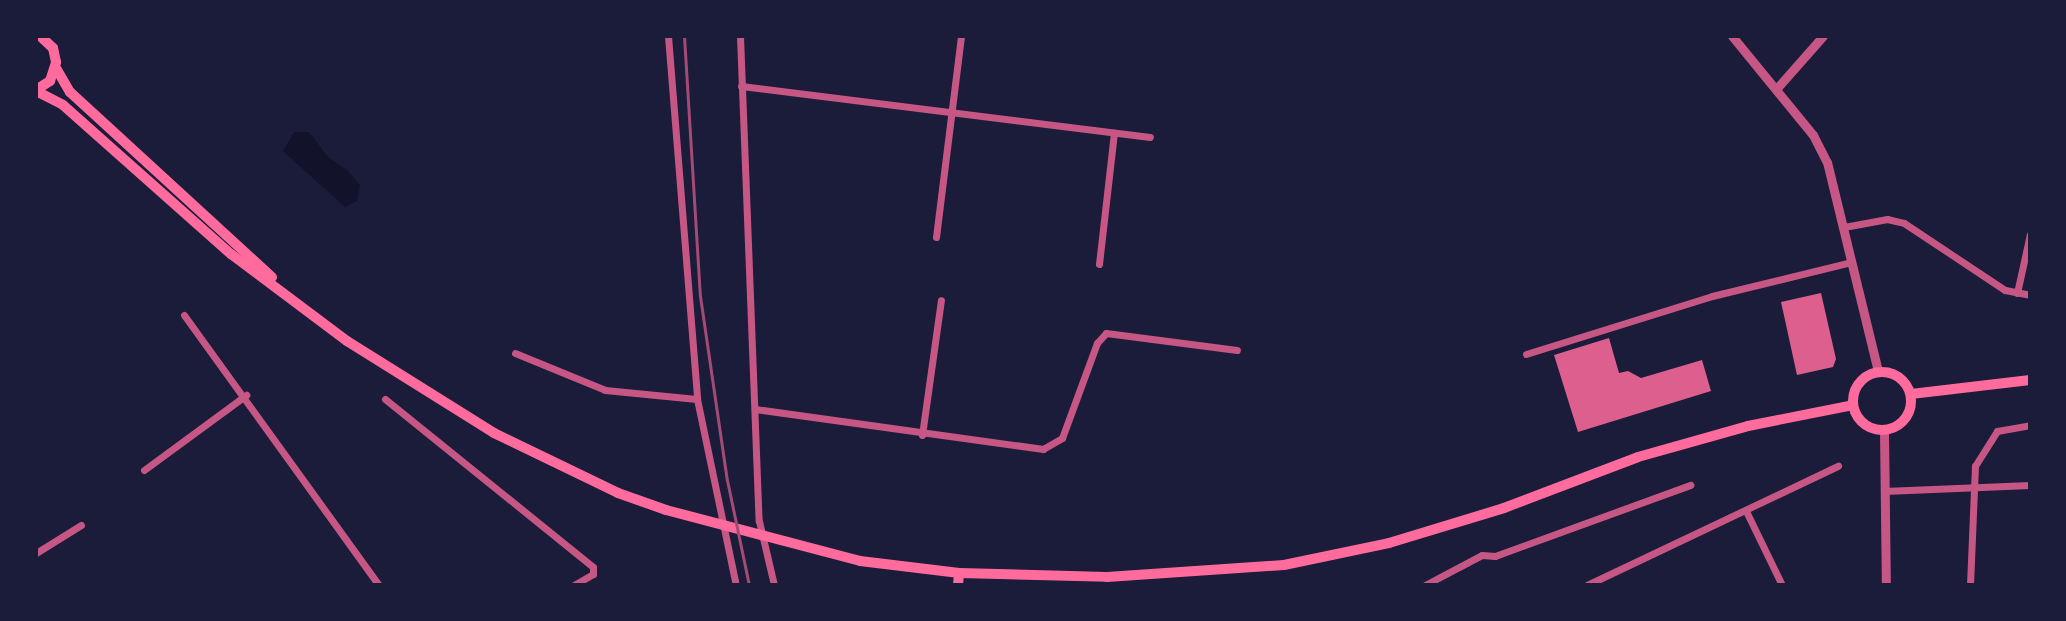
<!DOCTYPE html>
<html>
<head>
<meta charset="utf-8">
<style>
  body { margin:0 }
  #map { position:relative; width:2066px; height:621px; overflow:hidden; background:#1b1b3a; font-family:Inter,sans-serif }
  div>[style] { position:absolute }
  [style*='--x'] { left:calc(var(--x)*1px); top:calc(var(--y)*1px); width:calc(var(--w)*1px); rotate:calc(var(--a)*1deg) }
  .water>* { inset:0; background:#12122b }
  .building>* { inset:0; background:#dd5f8e }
  .minor>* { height:7px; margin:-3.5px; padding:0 3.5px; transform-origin:3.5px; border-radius:3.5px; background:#c65784 }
  .tertiary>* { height:9px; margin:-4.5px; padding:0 4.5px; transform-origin:4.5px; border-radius:4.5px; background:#c65784 }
  .secondary>* { height:10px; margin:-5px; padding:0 5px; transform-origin:5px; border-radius:5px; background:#ff6b9d }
  .secondary>.ring { margin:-5px; padding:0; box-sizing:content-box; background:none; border:10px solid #ff6b9d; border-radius:50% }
  .rail>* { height:3px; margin:-1.5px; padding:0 1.5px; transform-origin:1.5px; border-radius:1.5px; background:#a44b75 }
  span { translate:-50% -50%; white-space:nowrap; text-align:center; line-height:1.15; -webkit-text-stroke:6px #1b1b3a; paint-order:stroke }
  .frame { position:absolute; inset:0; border:38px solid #1b1b3a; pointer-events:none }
</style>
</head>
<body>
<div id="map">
  <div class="water">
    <i style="clip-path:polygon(294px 132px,309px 132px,328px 157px,347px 170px,360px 185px,357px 201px,345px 207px,283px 151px)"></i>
  </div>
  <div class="building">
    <i style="clip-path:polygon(1821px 293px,1836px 359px,1833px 367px,1797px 375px,1781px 302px)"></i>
    <i style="clip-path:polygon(1609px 338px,1619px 373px,1628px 371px,1641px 378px,1702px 360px,1711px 391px,1578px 432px,1554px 355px)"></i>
  </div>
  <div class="minor">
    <i style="--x:668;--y:36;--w:364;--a:85.4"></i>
    <i style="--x:740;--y:36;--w:485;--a:87.8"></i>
    <i style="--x:759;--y:521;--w:66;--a:76.8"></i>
    <i style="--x:741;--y:86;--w:412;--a:7.1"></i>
    <i style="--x:1844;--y:227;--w:44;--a:-10.5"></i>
    <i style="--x:1887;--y:219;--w:17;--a:13"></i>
    <i style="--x:1904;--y:223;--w:121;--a:33.6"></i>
    <i style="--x:2005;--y:290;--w:25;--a:11"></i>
    <i style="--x:936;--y:237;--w:203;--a:-82.9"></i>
    <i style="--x:1099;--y:264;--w:132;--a:-83.5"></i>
    <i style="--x:2017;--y:293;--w:60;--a:-77.6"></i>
    <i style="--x:184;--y:315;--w:333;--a:54.2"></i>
    <i style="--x:515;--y:353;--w:97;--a:22.3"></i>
    <i style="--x:605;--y:390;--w:92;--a:5.6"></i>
    <i style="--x:697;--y:399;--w:190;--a:78.2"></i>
    <i style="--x:1526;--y:354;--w:195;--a:-17.3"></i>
    <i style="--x:1712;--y:296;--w:144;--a:-13.7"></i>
    <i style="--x:385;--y:399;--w:267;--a:38.9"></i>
    <i style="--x:593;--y:567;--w:7;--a:90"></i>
    <i style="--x:593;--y:574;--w:22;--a:150"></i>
    <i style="--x:755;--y:409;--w:291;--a:7.9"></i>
    <i style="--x:1043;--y:449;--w:22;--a:-30"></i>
    <i style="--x:1062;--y:438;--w:101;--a:-69.8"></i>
    <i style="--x:1097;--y:343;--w:13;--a:-48"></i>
    <i style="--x:1106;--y:333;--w:132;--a:7.4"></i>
    <i style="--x:922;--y:435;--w:136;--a:-82"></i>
    <i style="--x:144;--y:470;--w:127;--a:-36.3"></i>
    <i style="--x:1884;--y:491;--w:146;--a:-2.4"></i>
    <i style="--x:1746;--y:511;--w:82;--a:64.1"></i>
    <i style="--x:36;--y:553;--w:53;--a:-31.9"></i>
    <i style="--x:1425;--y:585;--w:64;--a:-27.8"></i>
    <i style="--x:1482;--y:555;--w:13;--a:4"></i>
    <i style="--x:1495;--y:556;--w:208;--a:-20"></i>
    <i style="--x:1587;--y:585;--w:278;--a:-25.4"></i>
    <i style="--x:1970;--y:585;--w:119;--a:-87.6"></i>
    <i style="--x:1975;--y:466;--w:41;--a:-57.8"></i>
    <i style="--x:1997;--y:431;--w:34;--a:-10"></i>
  </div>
  <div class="tertiary">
    <i style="--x:1732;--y:36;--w:128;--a:50.7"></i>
    <i style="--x:1813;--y:135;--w:30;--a:63"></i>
    <i style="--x:1827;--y:162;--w:216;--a:76.3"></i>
    <i style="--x:1777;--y:88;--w:69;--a:-48.5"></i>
    <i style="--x:1884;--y:431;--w:154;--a:89.3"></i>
  </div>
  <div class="secondary">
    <i style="--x:56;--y:68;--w:28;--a:60"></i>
    <i style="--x:70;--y:92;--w:274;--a:42.5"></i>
    <i style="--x:36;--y:90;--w:17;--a:-33"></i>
    <i style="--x:50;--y:81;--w:20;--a:-72"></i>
    <i style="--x:56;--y:62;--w:14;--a:-102"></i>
    <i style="--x:53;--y:48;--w:18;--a:-137"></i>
    <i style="--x:36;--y:91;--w:30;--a:27"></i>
    <i style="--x:63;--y:105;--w:225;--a:41.6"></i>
    <i style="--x:231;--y:254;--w:145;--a:36.9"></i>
    <i style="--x:347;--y:341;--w:173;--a:32"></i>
    <i style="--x:494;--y:433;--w:138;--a:25.8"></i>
    <i style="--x:618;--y:493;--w:51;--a:19.5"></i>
    <i style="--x:666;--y:510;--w:201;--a:14.7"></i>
    <i style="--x:860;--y:561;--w:100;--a:6.9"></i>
    <i style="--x:959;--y:573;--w:148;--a:1.5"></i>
    <i style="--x:1107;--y:577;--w:177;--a:-3.9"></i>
    <i style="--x:1284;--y:565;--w:107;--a:-11.8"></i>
    <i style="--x:1389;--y:543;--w:120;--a:-16.9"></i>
    <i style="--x:1504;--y:508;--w:143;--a:-20.8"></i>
    <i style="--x:1638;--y:457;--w:114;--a:-15.7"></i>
    <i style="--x:1748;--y:426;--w:107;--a:-11.3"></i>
    <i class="ring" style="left:1853px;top:372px;width:48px;height:48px"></i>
    <i style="--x:1911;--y:394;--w:120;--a:-6.7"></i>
    <i style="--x:958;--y:585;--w:12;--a:-85"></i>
  </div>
  <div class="rail">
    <i style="--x:684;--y:36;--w:260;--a:86.5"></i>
    <i style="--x:700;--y:296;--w:186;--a:81.7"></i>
    <i style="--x:727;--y:480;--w:107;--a:78.2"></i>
  </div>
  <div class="frame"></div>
</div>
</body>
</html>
